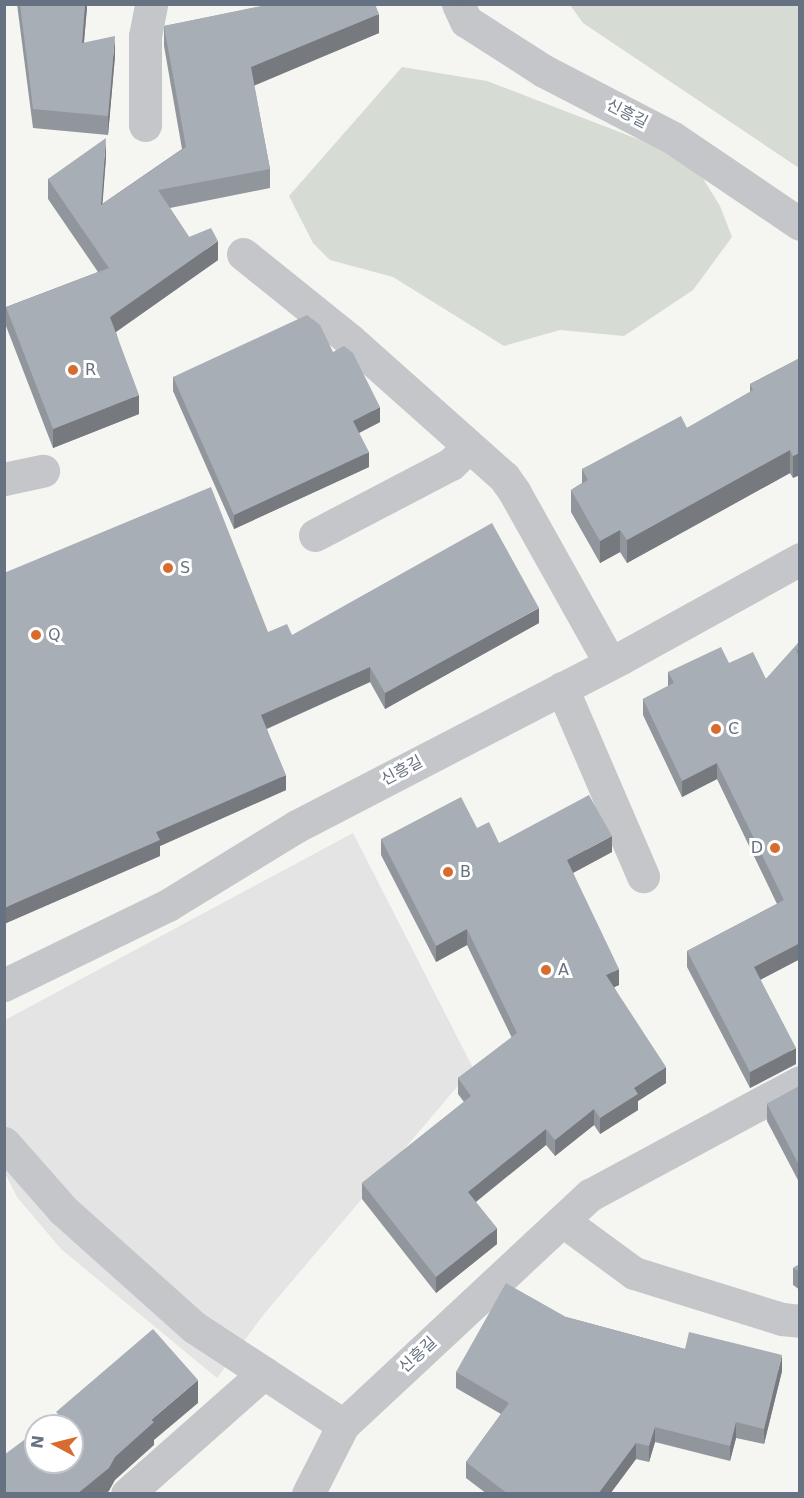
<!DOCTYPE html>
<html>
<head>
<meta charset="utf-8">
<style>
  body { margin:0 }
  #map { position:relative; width:804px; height:1498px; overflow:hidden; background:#f5f5f2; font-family:"DejaVu Sans","Noto Sans KR",sans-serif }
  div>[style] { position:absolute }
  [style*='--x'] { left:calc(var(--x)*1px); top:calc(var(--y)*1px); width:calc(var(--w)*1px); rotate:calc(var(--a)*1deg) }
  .built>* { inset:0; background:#e3e4e3 }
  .green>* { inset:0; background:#d6dcd3 }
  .minor>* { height:33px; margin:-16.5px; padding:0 16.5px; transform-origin:16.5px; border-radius:16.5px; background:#c4c6ca }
  .wall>* { inset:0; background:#90969c }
  .shaded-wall>* { inset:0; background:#767a7f }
  .building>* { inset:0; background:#a8aeb5 }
  .dots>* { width:16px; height:16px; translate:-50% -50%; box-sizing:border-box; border:3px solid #fff; border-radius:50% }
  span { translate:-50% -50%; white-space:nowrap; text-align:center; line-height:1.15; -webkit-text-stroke:6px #fff; paint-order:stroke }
  .street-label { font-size:16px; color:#667281 }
  .poi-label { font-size:16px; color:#667281 }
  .left { translate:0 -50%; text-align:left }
  .right { translate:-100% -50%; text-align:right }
  .frame { position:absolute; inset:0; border:6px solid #667281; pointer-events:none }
  .north { position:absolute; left:24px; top:1414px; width:60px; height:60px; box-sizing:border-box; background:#fff; border:2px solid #c2c7cd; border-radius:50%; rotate:277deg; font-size:16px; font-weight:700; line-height:24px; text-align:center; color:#667281 }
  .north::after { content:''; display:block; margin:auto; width:21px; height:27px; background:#d86c2f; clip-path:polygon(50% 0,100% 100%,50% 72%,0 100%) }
</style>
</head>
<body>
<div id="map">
  <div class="built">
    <i style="clip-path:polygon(353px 833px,473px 1068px,264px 1314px,217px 1378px,61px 1249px,17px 1197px,5px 1173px,5px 1020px)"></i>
  </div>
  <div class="green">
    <i style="clip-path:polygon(570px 5px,799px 5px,799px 168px,583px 23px)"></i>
    <i style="clip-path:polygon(402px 67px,487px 81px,648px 143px,699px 172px,720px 206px,732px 237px,693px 290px,624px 336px,560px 330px,504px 346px,393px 277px,330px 260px,313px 243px,289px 196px)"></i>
  </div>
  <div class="minor">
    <i style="--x:458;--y:4;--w:19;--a:65"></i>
    <i style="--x:466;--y:21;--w:93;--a:32.7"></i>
    <i style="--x:544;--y:71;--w:145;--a:27.4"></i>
    <i style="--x:673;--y:138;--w:153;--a:34.1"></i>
    <i style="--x:145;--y:125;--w:89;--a:-90"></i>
    <i style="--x:145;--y:36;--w:33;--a:-79"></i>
    <i style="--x:243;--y:254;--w:137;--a:38.8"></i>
    <i style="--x:350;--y:340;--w:206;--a:41.7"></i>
    <i style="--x:504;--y:477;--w:19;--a:55"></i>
    <i style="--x:515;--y:493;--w:195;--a:60.8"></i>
    <i style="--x:4;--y:479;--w:40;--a:-12"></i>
    <i style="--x:315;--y:535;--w:153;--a:-27.6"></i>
    <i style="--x:451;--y:464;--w:24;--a:-45"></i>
    <i style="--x:562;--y:688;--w:205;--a:66.7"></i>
    <i style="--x:4;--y:985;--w:182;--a:-26"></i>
    <i style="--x:168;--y:905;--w:151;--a:-31.5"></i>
    <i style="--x:297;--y:826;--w:365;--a:-27.4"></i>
    <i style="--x:621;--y:658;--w:205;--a:-28.9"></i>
    <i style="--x:4;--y:1143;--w:89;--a:48.6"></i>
    <i style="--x:63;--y:1210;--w:176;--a:41.8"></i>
    <i style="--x:194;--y:1327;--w:178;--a:33.3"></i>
    <i style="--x:563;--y:1221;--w:88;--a:36.2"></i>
    <i style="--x:634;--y:1273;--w:155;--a:17.3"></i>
    <i style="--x:782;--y:1319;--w:18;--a:6"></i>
    <i style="--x:127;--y:1494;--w:183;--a:-41.5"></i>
    <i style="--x:308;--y:1494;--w:77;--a:-63.1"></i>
    <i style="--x:343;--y:1425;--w:338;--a:-43"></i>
    <i style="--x:590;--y:1195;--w:238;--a:-28.3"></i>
  </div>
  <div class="wall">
    <i style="clip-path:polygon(17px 4px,87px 4px,84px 43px,115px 56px,108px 135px,33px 128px)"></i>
    <i style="clip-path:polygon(263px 4px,375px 4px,379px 33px,254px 85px,270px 169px,270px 188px,170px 208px,189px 237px,218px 260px,116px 332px,139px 414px,53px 448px,6px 326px,6px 307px,98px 272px,48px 199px,48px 179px,106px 157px,102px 204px,182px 149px,164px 46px,164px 26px,264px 6px)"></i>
    <i style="clip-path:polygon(333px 352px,380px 422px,359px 433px,369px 467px,234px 529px,173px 391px,173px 377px)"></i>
    <i style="clip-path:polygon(800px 358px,793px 478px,790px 473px,627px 563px,620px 552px,600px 563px,571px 512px,571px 490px,582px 483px,582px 469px,687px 428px,750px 392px,750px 384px)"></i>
    <i style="clip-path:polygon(539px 623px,385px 709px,370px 682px,267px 729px,286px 790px,160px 846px,160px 856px,4px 924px,268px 632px,292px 635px)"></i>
    <i style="clip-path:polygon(800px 641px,800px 959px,760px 980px,796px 1064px,750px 1088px,687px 967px,687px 951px,777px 904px,717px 779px,682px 797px,643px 715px,643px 699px,668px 686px,668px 672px,729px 663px,766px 679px)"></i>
    <i style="clip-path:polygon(477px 828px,499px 843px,612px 852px,573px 873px,619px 985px,614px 987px,666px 1083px,638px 1101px,638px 1110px,600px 1134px,594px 1125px,555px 1156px,546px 1145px,476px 1202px,497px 1244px,436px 1293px,362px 1199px,362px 1183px,464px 1102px,458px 1094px,458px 1078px,512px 1038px,467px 945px,436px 962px,381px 855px,381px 839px)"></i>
    <i style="clip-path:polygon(800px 1086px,800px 1184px,767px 1121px,767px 1104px)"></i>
    <i style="clip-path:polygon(800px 1264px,800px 1290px,793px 1285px,793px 1268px)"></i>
    <i style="clip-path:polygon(566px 1317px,685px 1349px,782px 1371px,764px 1444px,736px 1438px,730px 1461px,655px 1442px,649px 1462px,636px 1459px,610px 1494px,487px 1494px,466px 1478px,466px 1462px,501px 1414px,456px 1388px,456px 1372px)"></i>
  </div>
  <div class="shaded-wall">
    <i style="clip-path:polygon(85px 4px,87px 4px,87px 9px,82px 62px,82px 43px)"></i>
    <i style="clip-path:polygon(379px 14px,379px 33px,251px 87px,251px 67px)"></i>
    <i style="clip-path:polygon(115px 36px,115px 56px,108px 135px,108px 116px)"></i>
    <i style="clip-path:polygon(106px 138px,106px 157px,101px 225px,101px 205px)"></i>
    <i style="clip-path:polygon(218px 241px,218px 260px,110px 336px,110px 317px)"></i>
    <i style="clip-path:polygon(139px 395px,139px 414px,53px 448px,53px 429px)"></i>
    <i style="clip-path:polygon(380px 407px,380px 422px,353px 436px,353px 421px)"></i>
    <i style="clip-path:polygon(790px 450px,790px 473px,627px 563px,627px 540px)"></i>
    <i style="clip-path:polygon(369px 452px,369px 467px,234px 529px,234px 515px)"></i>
    <i style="clip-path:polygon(800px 452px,800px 475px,793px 478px,793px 456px)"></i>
    <i style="clip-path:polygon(620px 530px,620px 552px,600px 563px,600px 541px)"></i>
    <i style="clip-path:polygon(539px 608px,539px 623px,385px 709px,385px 693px)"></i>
    <i style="clip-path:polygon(370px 667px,370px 682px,261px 731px,261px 715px)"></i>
    <i style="clip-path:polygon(717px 763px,717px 779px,682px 797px,682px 781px)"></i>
    <i style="clip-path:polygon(286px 775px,286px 790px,160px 846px,160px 856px,4px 924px,4px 908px,156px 832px)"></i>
    <i style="clip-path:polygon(612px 836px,612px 852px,567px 876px,567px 860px)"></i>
    <i style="clip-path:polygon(467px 929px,467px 945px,436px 962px,436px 946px)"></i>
    <i style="clip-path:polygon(800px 943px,800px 959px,754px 983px,754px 967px)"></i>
    <i style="clip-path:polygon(619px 969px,619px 985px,606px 991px,606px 975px)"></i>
    <i style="clip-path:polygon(796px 1048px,796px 1064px,750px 1088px,750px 1072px)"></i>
    <i style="clip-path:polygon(666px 1067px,666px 1083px,638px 1101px,638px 1110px,600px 1134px,600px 1118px,634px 1088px)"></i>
    <i style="clip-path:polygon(594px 1109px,594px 1125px,555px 1156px,555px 1140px)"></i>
    <i style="clip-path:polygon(546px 1129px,546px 1145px,468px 1208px,468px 1192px)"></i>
    <i style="clip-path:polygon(497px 1228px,497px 1244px,436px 1293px,436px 1277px)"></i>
    <i style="clip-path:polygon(782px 1355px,782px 1371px,764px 1444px,764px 1429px)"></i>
    <i style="clip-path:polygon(198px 1380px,198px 1403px,154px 1440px,154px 1445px,115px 1480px,109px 1491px,105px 1494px,77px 1494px,151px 1420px)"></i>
    <i style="clip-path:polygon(736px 1422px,736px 1438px,730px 1461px,730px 1446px)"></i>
    <i style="clip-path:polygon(655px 1427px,655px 1442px,649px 1462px,649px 1446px)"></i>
    <i style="clip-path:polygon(636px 1443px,636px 1459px,610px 1494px,598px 1494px)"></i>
  </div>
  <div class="building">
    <i style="clip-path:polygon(20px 4px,85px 4px,82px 43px,115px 36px,108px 116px,33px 109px)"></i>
    <i style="clip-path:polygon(271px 4px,375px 4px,379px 14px,251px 67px,270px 169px,158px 190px,189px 237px,211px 228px,218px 241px,110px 317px,139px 395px,53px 429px,6px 307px,109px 268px,48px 179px,106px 138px,101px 205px,186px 147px,164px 26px)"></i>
    <i style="clip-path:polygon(307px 315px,320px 325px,333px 352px,344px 346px,353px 353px,380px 407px,353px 421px,369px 452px,234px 515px,173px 377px)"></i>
    <i style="clip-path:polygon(800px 358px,800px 452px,793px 456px,790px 450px,627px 540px,620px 530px,600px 541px,571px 490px,588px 480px,582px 469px,681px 416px,687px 428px,753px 390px,750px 384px)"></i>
    <i style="clip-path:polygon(211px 487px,268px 632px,287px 624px,292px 635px,492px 523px,539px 608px,385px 693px,370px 667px,261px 715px,286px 775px,156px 832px,160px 840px,4px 908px,4px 573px)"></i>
    <i style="clip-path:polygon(800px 641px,800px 652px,795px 648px,800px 658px,800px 943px,754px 967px,796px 1048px,750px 1072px,687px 951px,784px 900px,717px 763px,682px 781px,643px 699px,674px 683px,668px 672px,721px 647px,729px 663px,753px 652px,766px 679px)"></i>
    <i style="clip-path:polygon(589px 795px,612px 836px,567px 860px,619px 969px,606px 975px,666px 1067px,634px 1088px,638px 1094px,600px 1118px,594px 1109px,555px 1140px,546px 1129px,468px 1192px,497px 1228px,436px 1277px,362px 1183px,471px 1096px,458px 1078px,517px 1033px,467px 929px,436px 946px,381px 839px,461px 797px,477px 828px,489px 822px,499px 843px)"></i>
    <i style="clip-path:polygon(800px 1086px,800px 1167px,767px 1104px)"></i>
    <i style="clip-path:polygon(800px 1264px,800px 1272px,793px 1268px)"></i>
    <i style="clip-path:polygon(506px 1283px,566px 1317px,685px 1349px,689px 1332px,782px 1355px,764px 1429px,736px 1422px,730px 1446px,655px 1427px,649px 1446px,636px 1443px,598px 1494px,508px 1494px,466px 1462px,509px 1403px,456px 1372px)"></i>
    <i style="clip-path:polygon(153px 1329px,198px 1380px,151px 1420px,154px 1422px,115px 1457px,109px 1468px,77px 1494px,4px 1494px,4px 1455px,36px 1431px,36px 1462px,72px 1462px,72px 1426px,43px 1426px,58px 1414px,56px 1412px)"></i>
  </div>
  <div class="dots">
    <i style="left:73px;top:370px;background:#d86c2f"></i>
    <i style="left:168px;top:568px;background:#d86c2f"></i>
    <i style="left:36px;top:635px;background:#d86c2f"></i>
    <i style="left:716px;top:729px;background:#d86c2f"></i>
    <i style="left:775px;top:848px;background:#d86c2f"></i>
    <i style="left:448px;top:872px;background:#d86c2f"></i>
    <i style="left:546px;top:970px;background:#d86c2f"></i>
  </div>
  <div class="street-label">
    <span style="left:627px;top:114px;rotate:27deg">신흥길</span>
    <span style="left:402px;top:771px;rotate:-28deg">신흥길</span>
    <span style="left:418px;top:1355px;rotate:-43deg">신흥길</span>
  </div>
  <div class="poi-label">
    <span class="left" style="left:85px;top:370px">R</span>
    <span class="left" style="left:180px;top:568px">S</span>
    <span class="left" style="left:48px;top:635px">Q</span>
    <span class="left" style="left:728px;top:729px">C</span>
    <span class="right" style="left:763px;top:848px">D</span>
    <span class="left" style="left:460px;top:872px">B</span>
    <span class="left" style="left:558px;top:970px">A</span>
  </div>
  <div class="frame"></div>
  <div class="north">N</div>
</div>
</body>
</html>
